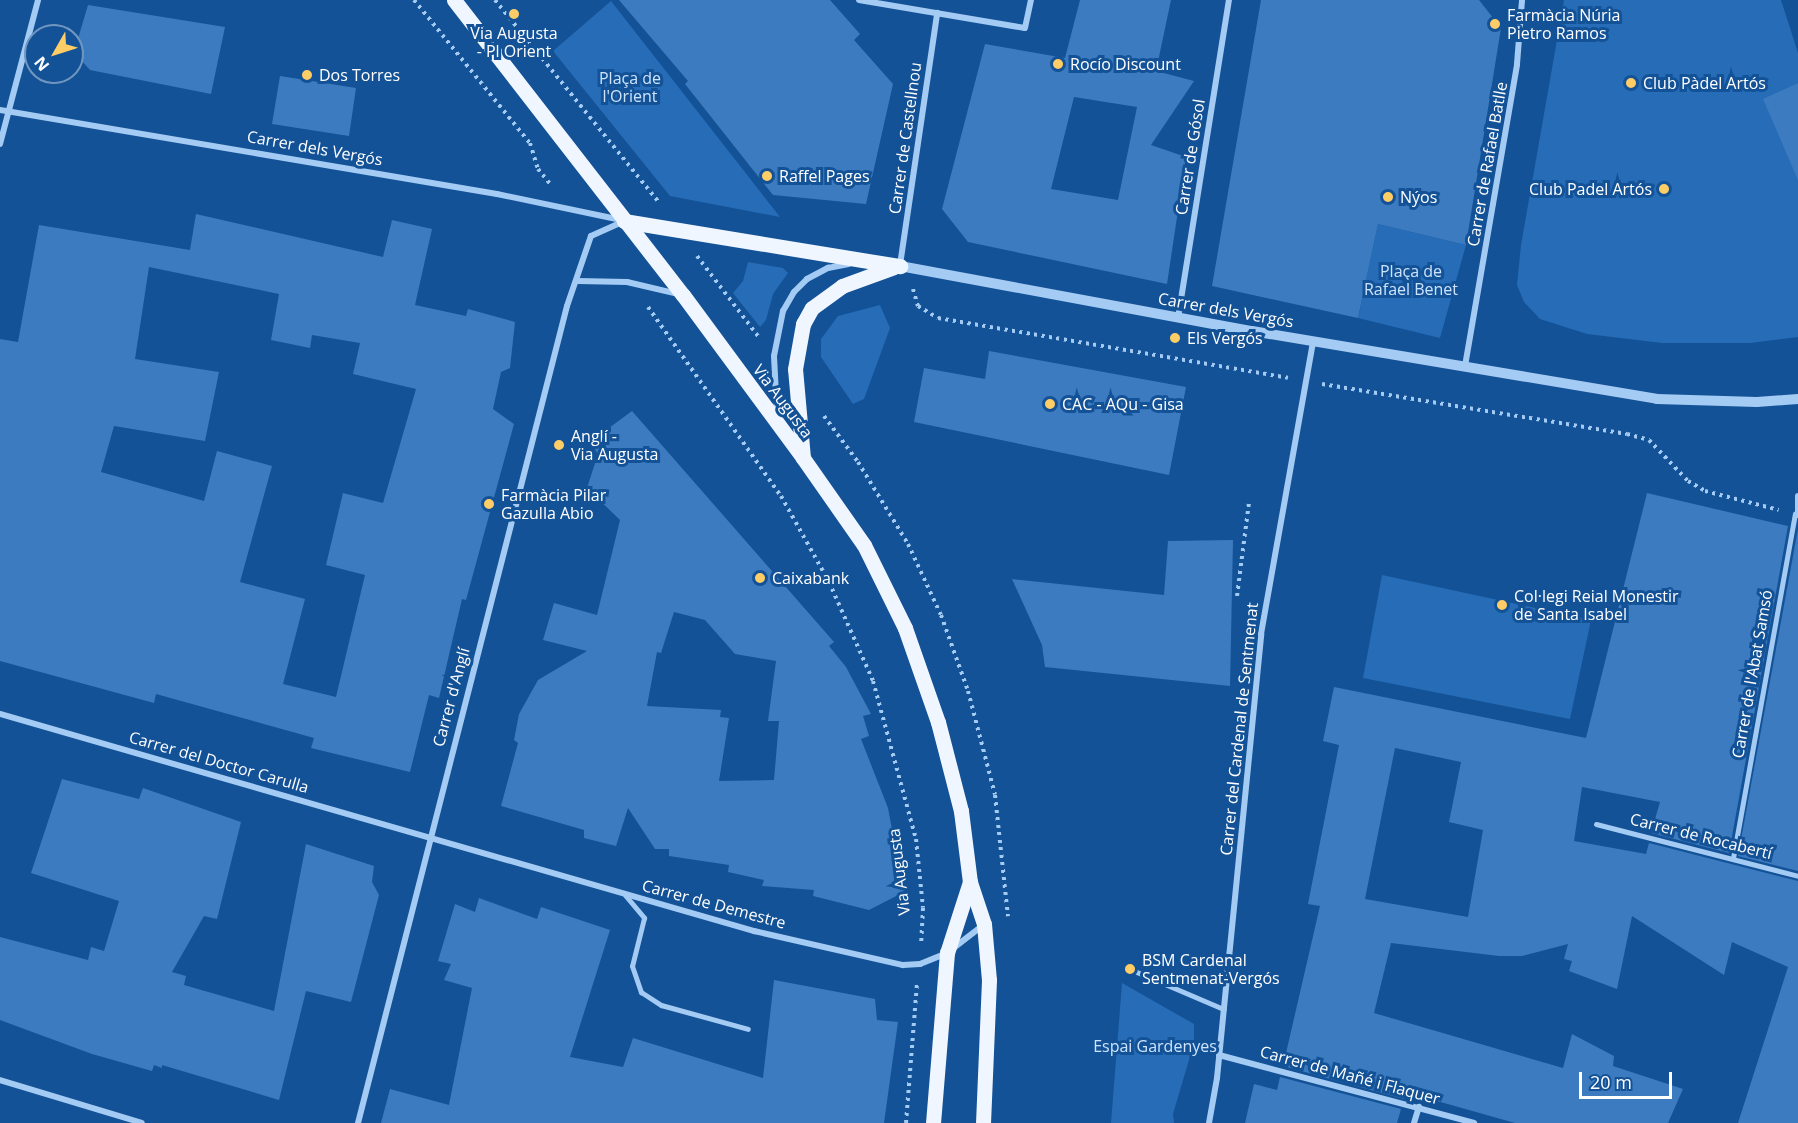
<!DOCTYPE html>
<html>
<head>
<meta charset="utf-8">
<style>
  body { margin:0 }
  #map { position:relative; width:1798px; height:1123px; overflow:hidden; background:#135297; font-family:"Open Sans",sans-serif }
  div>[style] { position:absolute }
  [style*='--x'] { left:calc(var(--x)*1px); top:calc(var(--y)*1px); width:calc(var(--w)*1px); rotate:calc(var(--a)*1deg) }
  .green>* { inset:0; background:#266cb6 }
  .building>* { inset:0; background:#3c7bbf }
  .path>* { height:4px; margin-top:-2px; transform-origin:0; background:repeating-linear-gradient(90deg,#a4cbf3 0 3px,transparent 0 7.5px) }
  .service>* { height:4.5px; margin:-2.25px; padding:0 2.25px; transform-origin:2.25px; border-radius:2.25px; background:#a4cbf3 }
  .pedestrian>* { height:5px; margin:-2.5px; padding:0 2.5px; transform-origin:2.5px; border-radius:2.5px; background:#a4cbf3 }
  .minor>* { height:6px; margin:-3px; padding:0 3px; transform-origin:3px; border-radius:3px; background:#a4cbf3 }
  .tertiary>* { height:10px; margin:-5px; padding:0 5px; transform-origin:5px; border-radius:5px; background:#a4cbf3 }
  .primary>* { height:15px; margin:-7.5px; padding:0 7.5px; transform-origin:7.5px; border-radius:7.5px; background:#f0f6ff }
  .dots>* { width:16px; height:16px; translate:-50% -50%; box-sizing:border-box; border:3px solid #135297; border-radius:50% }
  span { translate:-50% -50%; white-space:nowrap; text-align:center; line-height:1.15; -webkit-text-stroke:6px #135297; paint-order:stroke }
  .poi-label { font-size:16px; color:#fff }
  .left { translate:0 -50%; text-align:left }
  .right { translate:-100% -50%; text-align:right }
  .park-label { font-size:16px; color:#cce4fd }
  .street-label { font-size:16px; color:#fff }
  .north { position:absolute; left:24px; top:24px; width:60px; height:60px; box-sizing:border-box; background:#135297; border:2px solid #7197c1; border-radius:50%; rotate:231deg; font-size:16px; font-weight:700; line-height:24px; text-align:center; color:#fff }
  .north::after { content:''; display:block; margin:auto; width:21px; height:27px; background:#ffcd66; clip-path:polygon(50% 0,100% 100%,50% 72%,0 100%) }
  .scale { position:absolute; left:1579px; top:1072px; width:93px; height:27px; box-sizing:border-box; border:3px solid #fff; border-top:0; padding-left:8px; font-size:18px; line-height:21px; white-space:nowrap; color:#fff; -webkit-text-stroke:4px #135297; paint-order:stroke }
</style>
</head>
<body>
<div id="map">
  <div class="green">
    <i style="clip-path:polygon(1564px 0,1781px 0,1798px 53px,1798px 337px,1750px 343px,1662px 343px,1587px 334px,1540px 319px,1524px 302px,1517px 285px,1521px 245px)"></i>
    <i style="clip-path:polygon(611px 1px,769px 203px,780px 217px,670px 196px,553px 51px)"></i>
    <i style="clip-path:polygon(1378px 224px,1466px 245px,1440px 338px,1358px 318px)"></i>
    <i style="clip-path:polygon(748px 262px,783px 268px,788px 273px,773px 294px,766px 320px,760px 327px,733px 293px,743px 281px)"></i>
    <i style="clip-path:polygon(880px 305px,890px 328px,864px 399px,853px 404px,821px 357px,821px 339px,838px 316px)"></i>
    <i style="clip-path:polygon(1382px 575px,1591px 620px,1570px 719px,1363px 678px)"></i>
    <i style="clip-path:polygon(1122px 983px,1194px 1024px,1194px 1043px,1173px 1114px,1174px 1123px,1111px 1123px)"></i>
  </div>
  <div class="building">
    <i style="clip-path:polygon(619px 0,830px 0,860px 34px,854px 40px,893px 84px,866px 204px,773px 195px,685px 84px,688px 81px)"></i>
    <i style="clip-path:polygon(evenodd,1080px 0,1171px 0,1156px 71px,1194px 81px,1151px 145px,1186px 157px,1167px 284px,968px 242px,942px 209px,985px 44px,1065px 58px,1080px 0,1074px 97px,1137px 107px,1118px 200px,1051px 189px,1074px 97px)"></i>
    <i style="clip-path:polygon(1261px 0,1479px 0,1501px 28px,1466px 245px,1378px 224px,1358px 318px,1212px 286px)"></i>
    <i style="clip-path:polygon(88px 5px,225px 27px,211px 94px,90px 70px,74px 52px)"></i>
    <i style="clip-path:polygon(280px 76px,356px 88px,349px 136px,272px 124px)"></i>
    <i style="clip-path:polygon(1798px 83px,1798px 180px,1763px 99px)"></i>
    <i style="clip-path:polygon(evenodd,196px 214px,383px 257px,392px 220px,432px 229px,415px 305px,466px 316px,468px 309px,515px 322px,510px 368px,501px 372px,493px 409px,514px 424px,466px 600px,462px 599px,439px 698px,429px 695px,410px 772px,311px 748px,314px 738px,156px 694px,154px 703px,0 661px,0 339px,18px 342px,39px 225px,190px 250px,196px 214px,149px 267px,279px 294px,271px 340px,310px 348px,312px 335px,360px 343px,353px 374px,416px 389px,383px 503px,343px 493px,326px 565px,365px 575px,336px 697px,283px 684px,305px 599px,240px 582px,272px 466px,217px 451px,204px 501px,101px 472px,114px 426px,205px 441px,219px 372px,135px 359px,149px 267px)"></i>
    <i style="clip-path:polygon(989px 351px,1186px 387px,1169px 475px,914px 422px,924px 368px,985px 379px)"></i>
    <i style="clip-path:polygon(evenodd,632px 411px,834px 642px,829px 646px,846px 667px,871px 714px,863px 716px,869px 736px,861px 739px,888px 808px,904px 892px,869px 910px,813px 896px,814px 890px,762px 886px,764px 880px,728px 872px,729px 865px,669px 856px,669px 849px,655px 849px,628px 808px,616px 846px,584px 838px,584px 830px,501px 806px,518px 743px,514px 740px,519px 714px,538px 680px,587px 651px,543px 640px,554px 603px,597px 615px,620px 520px,587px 488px,598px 454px,590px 442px,632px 411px,674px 612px,705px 620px,735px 654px,776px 661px,768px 721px,779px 721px,774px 780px,719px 781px,729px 718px,720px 717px,721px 710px,647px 706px,657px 652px,661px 653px,674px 612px)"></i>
    <i style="clip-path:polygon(evenodd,1647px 493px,1788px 526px,1729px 853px,1651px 833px,1660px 802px,1582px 787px,1574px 841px,1646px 854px,1649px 843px,1798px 881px,1798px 1123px,1738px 1123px,1788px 967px,1732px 942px,1724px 975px,1632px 916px,1617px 989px,1569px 971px,1572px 961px,1564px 959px,1568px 944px,1522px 956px,1499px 956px,1391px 943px,1374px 1013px,1563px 1068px,1572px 1034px,1614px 1056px,1613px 1066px,1683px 1089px,1668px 1123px,1515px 1123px,1405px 1092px,1404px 1099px,1283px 1066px,1320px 906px,1308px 904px,1339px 745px,1323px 741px,1334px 687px,1586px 738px,1647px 493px,1395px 748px,1461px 762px,1449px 822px,1483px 830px,1468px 917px,1365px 899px,1395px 748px)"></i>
    <i style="clip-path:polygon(1798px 529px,1798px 871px,1738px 856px)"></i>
    <i style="clip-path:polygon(1233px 540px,1230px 686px,1045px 667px,1042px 645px,1012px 579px,1164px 595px,1168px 541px)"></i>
    <i style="clip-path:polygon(62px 779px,139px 799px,143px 788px,241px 822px,217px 919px,204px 916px,172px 972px,186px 976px,184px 985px,274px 1011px,306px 844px,374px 866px,372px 882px,379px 895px,351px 1002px,306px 991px,279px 1100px,162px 1065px,162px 1068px,154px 1065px,152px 1071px,92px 1054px,0 1020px,0 937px,88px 960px,91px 947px,104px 951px,119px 901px,31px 873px)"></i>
    <i style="clip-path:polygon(479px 898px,537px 919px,541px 907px,610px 930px,570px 1057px,623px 1067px,633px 1038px,763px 1078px,774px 980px,875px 999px,877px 1020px,898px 1022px,884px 1123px,381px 1123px,390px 1089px,449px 1105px,472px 988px,444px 980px,451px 964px,438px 961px,455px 904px,475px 912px)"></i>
    <i style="clip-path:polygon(1280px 1077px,1401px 1109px,1397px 1123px,1245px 1123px,1254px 1084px,1277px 1090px)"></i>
  </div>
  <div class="path">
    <i style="--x:414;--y:0;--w:184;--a:51"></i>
    <i style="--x:530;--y:143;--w:27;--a:73"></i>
    <i style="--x:538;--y:169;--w:22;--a:51"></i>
    <i style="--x:495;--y:0;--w:262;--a:51"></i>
    <i style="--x:697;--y:256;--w:101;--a:52.7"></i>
    <i style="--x:913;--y:289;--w:18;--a:74"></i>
    <i style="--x:918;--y:306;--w:23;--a:31"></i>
    <i style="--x:938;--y:318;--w:355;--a:9.7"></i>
    <i style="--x:648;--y:307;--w:231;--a:54.9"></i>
    <i style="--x:781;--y:496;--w:98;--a:60.8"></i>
    <i style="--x:829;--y:582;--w:108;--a:66"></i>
    <i style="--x:873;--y:681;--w:164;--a:74.8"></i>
    <i style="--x:916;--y:839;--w:69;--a:84.2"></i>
    <i style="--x:923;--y:908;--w:35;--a:93"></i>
    <i style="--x:1322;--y:384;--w:309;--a:9.3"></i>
    <i style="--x:1627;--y:434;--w:23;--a:15"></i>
    <i style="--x:1649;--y:440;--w:57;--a:46.4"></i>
    <i style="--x:1688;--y:481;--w:20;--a:30"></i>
    <i style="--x:1705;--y:491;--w:76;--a:14.4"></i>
    <i style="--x:824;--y:416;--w:57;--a:53.5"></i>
    <i style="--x:858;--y:462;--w:96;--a:58.6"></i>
    <i style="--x:908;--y:544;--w:78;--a:65.1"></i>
    <i style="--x:941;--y:615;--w:81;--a:70.4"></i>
    <i style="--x:968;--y:691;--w:107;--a:75.4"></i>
    <i style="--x:995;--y:795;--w:122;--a:83.9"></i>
    <i style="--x:1237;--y:596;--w:95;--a:-82.7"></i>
    <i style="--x:906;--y:1123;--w:140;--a:-85.5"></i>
  </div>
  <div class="service">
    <i style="--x:1130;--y:969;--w:102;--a:23.1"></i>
  </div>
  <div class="pedestrian">
    <i style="--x:1596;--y:824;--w:209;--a:14.4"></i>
    <i style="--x:1733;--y:858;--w:350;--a:-79.8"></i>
    <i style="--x:625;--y:895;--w:30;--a:50"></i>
    <i style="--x:644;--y:918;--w:49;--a:104"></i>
    <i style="--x:632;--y:966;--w:28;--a:71"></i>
    <i style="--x:641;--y:992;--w:24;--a:33"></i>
    <i style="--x:661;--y:1005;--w:90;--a:15.4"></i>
  </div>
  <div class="minor">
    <i style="--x:859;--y:0;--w:168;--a:9.6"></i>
    <i style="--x:1025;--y:28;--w:29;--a:-78"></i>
    <i style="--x:0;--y:110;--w:504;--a:9.59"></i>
    <i style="--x:497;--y:194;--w:127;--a:11.8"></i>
    <i style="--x:0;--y:144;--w:149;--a:-75.2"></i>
    <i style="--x:900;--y:265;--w:255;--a:-81.6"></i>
    <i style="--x:578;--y:281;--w:49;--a:1.2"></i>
    <i style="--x:627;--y:282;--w:52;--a:13.2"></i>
    <i style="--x:1178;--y:318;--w:322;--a:-80.9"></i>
    <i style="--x:1465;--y:366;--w:306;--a:-80.2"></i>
    <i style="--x:1517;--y:64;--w:64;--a:-85.5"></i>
    <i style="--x:777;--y:415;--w:59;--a:-92.9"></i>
    <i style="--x:774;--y:356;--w:46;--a:-78.7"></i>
    <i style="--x:783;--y:311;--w:22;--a:-60"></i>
    <i style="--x:794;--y:292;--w:18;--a:-45"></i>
    <i style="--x:807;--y:279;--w:24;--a:-28"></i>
    <i style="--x:828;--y:268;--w:21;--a:-11"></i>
    <i style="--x:1798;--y:496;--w:19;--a:90"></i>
    <i style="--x:0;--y:714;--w:785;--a:16.06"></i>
    <i style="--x:754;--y:931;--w:153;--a:12.9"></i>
    <i style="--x:903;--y:965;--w:17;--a:-3"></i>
    <i style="--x:920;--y:964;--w:29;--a:-22"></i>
    <i style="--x:947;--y:953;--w:44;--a:-37.6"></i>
    <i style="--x:1219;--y:1055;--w:264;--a:14.9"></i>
    <i style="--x:0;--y:1080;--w:148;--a:16.8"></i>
    <i style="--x:358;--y:1123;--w:843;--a:-75.65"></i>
    <i style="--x:567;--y:306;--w:74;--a:-71.1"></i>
    <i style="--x:591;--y:236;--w:36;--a:-24"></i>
    <i style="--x:1209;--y:1123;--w:46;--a:-79.9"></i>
    <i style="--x:1217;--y:1078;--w:446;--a:-84.3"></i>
    <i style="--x:1261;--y:634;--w:298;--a:-79.9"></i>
    <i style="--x:1414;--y:1123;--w:17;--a:-73"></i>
  </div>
  <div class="tertiary">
    <i style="--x:900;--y:266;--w:358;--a:10.5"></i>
    <i style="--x:1252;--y:331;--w:411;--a:9.5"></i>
    <i style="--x:1657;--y:399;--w:100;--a:1.7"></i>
    <i style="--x:1757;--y:402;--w:41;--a:-4.2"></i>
  </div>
  <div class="primary">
    <i style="--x:454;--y:0;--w:373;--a:52.2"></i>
    <i style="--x:683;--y:295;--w:202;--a:53.6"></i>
    <i style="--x:803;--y:458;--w:106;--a:55"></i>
    <i style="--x:864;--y:545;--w:93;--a:63.7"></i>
    <i style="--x:905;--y:628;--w:100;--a:70.7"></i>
    <i style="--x:938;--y:722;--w:92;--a:75.5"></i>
    <i style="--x:961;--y:811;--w:72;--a:82.8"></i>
    <i style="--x:970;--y:882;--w:44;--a:71.6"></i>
    <i style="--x:984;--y:924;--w:56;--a:84.9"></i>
    <i style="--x:989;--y:980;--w:143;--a:92.4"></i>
    <i style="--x:624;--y:221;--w:280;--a:9.3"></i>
    <i style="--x:803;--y:458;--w:89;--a:-95.1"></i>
    <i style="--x:795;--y:369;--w:46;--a:-79.9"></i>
    <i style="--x:803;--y:324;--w:18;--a:-61"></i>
    <i style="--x:812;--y:308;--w:37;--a:-36"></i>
    <i style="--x:842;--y:286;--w:55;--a:-20.1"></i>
    <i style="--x:933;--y:1123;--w:171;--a:-85.3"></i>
    <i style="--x:947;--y:953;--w:75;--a:-72.1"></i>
  </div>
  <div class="dots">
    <i style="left:514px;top:14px;background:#ffcd66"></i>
    <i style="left:1495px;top:24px;background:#ffcd66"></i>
    <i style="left:1058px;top:64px;background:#ffcd66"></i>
    <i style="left:307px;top:75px;background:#ffcd66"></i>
    <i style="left:1631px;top:83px;background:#ffcd66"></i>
    <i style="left:767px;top:176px;background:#ffcd66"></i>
    <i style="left:1664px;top:189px;background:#ffcd66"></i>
    <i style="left:1388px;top:197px;background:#ffcd66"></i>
    <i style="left:1175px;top:338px;background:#ffcd66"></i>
    <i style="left:1050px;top:404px;background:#ffcd66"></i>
    <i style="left:559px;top:445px;background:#ffcd66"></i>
    <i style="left:489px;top:504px;background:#ffcd66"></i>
    <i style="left:760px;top:578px;background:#ffcd66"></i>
    <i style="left:1502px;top:605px;background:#ffcd66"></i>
    <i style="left:1130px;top:969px;background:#ffcd66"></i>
  </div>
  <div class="poi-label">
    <span class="left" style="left:1507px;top:24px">Farmàcia Núria<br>Pietro Ramos</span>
    <span style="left:514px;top:42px">Via Augusta<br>- Pl Orient</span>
    <span class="left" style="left:1070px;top:64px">Rocío Discount</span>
    <span class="left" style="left:319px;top:75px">Dos Torres</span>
    <span class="left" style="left:1643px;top:83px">Club Pàdel Artós</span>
    <span class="left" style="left:779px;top:176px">Raffel Pages</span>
    <span class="right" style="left:1652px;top:189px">Club Padel Artós</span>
    <span class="left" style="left:1400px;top:197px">Nýos</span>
    <span class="left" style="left:1187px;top:338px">Els Vergós</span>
    <span class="left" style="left:1062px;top:404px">CAC - AQu - Gisa</span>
    <span class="left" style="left:571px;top:445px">Anglí -<br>Via Augusta</span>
    <span class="left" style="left:501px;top:504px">Farmàcia Pilar<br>Gazulla Abio</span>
    <span class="left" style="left:772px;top:578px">Caixabank</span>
    <span class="left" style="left:1514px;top:605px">Col·legi Reial Monestir<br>de Santa Isabel</span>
    <span class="left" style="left:1142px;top:969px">BSM Cardenal<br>Sentmenat-Vergós</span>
  </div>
  <div class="park-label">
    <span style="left:630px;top:87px">Plaça de<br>l'Orient</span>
    <span style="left:1411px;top:280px">Plaça de<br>Rafael Benet</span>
    <span style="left:1155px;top:1046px">Espai Gardenyes</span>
  </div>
  <div class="street-label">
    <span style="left:905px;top:138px;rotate:-82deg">Carrer de Castellnou</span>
    <span style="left:315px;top:148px;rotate:10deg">Carrer dels Vergós</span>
    <span style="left:1190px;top:157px;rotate:-81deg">Carrer de Gósol</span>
    <span style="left:1487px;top:164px;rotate:-80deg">Carrer de Rafael Batlle</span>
    <span style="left:1226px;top:310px;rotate:10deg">Carrer dels Vergós</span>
    <span style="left:783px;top:401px;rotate:53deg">Via Augusta</span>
    <span style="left:1752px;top:674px;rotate:-80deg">Carrer de l'Abat Samsó</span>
    <span style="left:451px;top:697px;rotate:-75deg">Carrer d'Anglí</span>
    <span style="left:1239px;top:729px;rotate:-84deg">Carrer del Cardenal de Sentmenat</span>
    <span style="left:219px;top:762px;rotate:16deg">Carrer del Doctor Carulla</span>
    <span style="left:1701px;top:836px;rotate:14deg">Carrer de Rocabertí</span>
    <span style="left:899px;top:872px;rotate:-97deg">Via Augusta</span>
    <span style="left:714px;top:904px;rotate:15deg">Carrer de Demestre</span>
    <span style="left:1350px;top:1075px;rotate:15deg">Carrer de Mañé i Flaquer</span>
  </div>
  <div class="north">N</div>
  <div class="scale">20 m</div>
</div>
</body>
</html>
